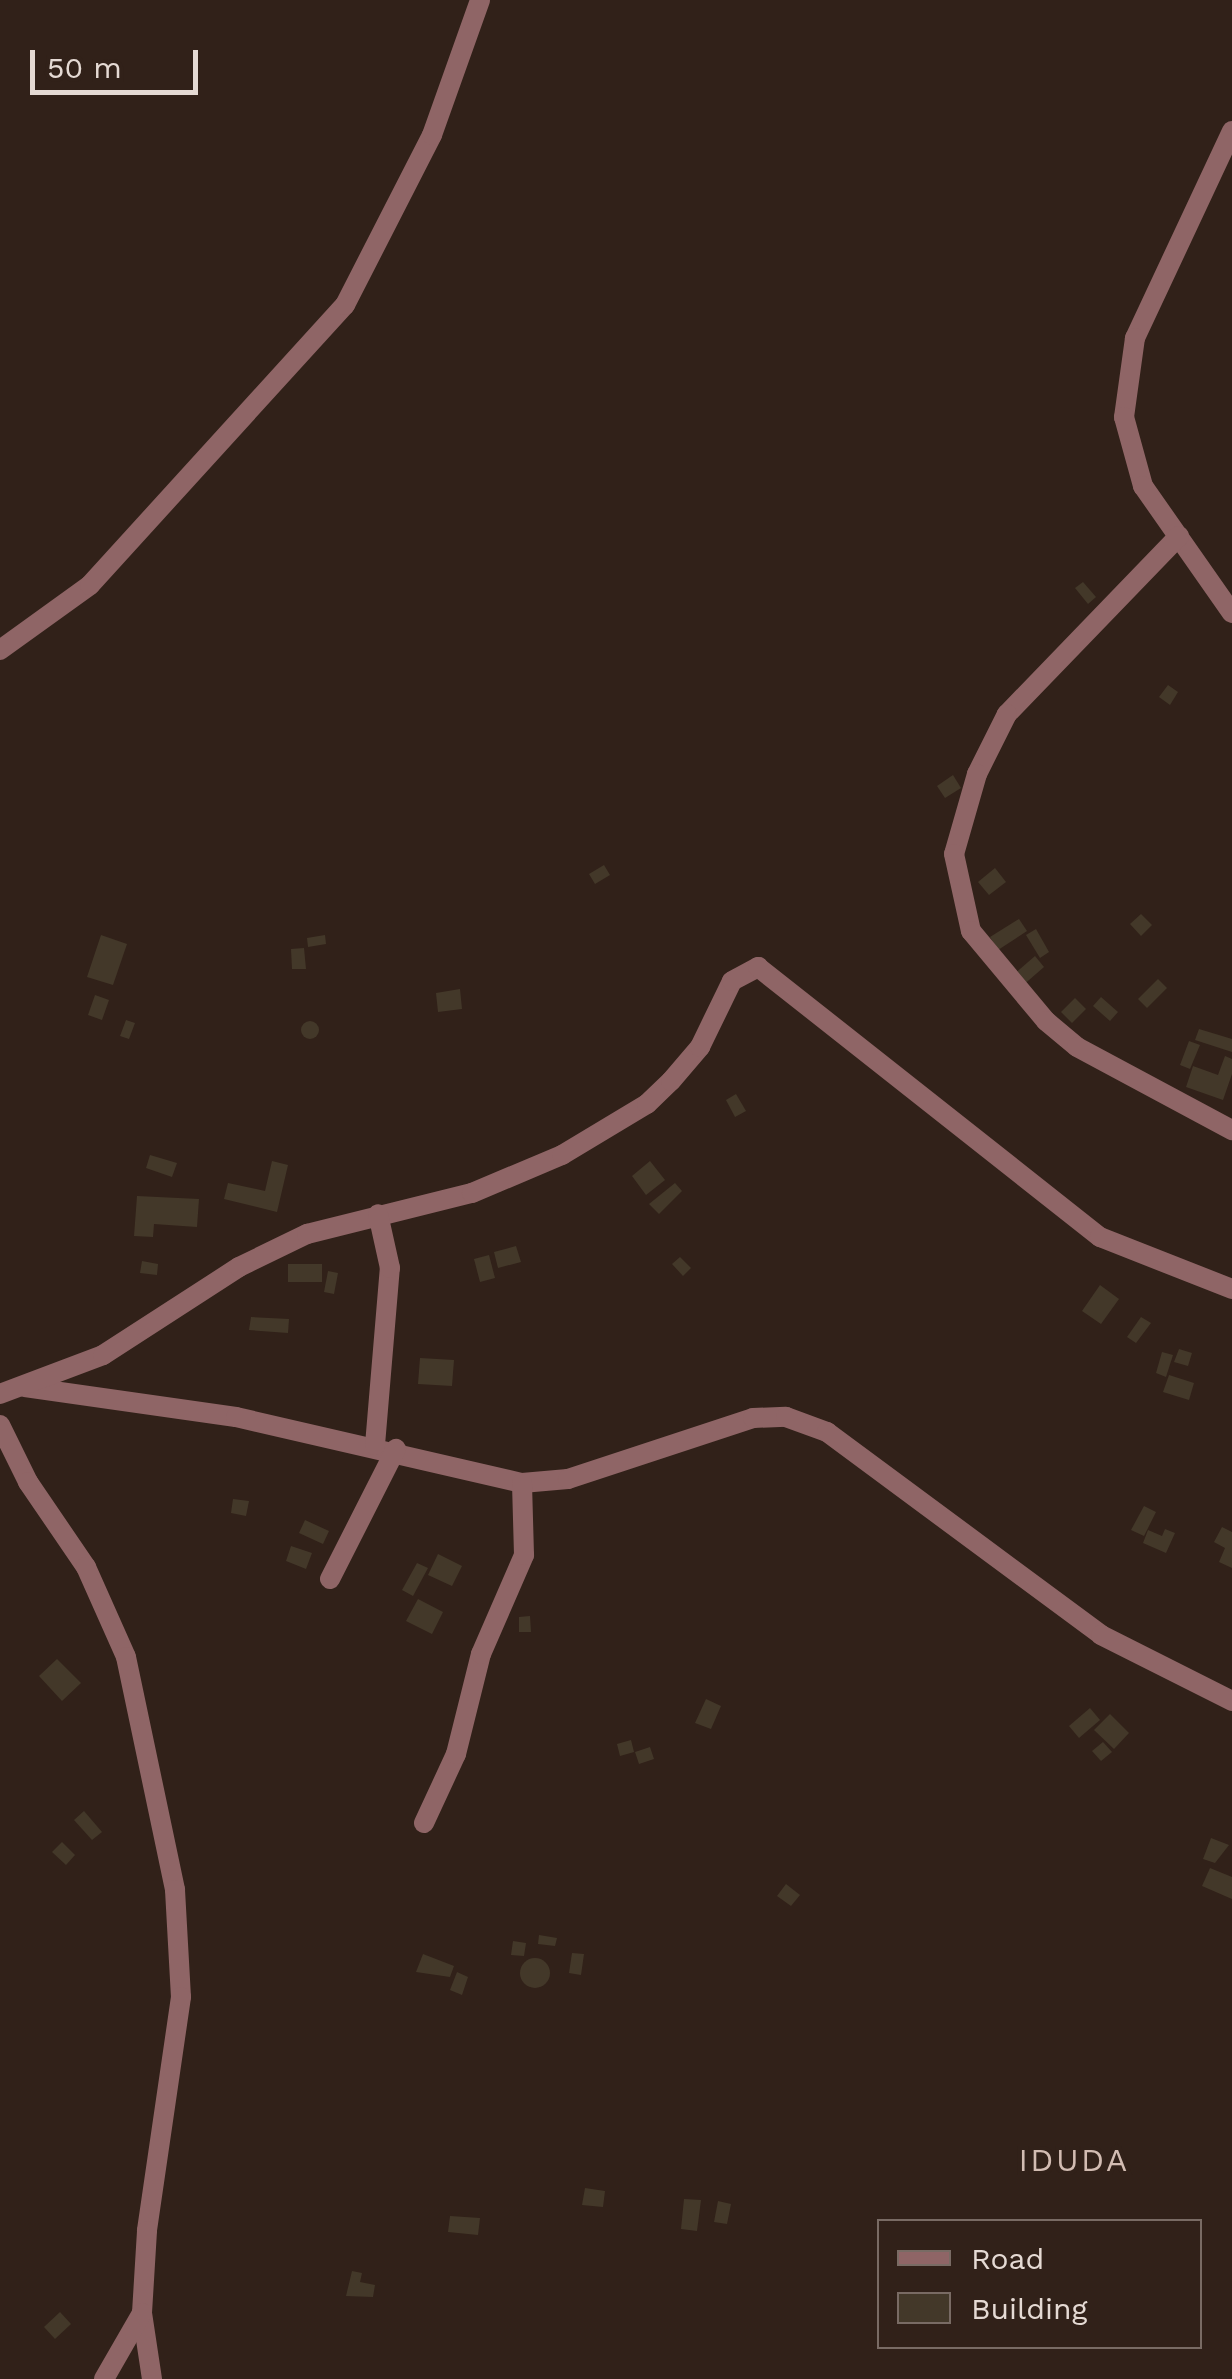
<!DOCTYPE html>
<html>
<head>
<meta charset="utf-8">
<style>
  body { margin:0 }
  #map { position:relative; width:1232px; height:2379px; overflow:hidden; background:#312119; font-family:"Work Sans",sans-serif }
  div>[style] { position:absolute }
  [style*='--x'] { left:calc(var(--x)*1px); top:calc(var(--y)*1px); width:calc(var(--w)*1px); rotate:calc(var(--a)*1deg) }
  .building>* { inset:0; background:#433829 }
  .round { border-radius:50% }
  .minor>* { height:20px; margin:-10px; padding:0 10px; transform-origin:10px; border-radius:10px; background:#8f6566 }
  span { translate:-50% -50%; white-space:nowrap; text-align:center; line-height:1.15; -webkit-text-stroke:8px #312119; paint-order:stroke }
  .quarter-label { font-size:32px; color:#d2bcb2; letter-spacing:2.5px }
  .legend { position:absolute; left:877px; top:2219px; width:325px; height:130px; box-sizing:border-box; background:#312119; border:2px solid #796b64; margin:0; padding:12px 18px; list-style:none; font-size:30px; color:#e5dad4 }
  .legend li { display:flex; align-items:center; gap:20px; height:50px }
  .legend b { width:50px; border:2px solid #796b64 }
  .scale { position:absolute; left:30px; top:50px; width:168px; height:45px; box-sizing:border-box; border:5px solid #e5dad4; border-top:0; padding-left:12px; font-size:30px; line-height:35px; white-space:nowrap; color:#e5dad4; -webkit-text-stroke:8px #312119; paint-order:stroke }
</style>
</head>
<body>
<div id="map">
  <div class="building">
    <i style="clip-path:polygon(1083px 582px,1096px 597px,1088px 604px,1075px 588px)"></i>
    <i style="clip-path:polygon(1168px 685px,1178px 692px,1170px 705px,1159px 697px)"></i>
    <i style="clip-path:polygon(953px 775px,961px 788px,945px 798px,937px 786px)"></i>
    <i style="clip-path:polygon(604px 865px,610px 875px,595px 884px,589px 874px)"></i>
    <i style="clip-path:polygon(995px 868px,1006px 882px,989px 895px,978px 882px)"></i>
    <i style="clip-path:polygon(1141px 914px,1152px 925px,1141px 936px,1130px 924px)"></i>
    <i style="clip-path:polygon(1019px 919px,1027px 931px,998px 950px,990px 937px)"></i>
    <i style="clip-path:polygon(1036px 929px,1049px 952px,1040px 958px,1026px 935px)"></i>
    <i style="clip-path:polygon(101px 935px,127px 944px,113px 985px,87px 977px)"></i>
    <i style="clip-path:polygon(325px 935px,326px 944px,308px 947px,307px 938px)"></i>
    <i style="clip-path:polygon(304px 948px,306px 969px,292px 969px,291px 949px)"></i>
    <i style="clip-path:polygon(1035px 956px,1044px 967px,1021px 987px,1012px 976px)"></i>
    <i style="clip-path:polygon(1158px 979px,1167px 988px,1147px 1008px,1138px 999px)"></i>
    <i style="clip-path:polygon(460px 989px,462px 1009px,438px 1012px,436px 993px)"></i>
    <i style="clip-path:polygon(95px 995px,109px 1000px,102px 1020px,88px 1015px)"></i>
    <i style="clip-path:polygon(1101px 997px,1118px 1012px,1110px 1021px,1093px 1006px)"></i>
    <i style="clip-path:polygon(1075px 998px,1086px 1009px,1072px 1023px,1061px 1012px)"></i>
    <i style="clip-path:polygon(126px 1020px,135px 1023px,129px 1039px,120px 1036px)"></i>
    <i class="round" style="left:301px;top:1021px;width:18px;height:18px"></i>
    <i style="clip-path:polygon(1199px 1029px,1232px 1039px,1232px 1052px,1195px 1040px)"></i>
    <i style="clip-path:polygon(1189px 1041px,1200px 1045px,1190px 1069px,1180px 1065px)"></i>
    <i style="clip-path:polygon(1225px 1056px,1232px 1059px,1232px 1074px,1223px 1100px,1186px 1087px,1193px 1066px,1218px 1075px)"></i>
    <i style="clip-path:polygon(736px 1094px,746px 1111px,735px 1117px,726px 1100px)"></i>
    <i style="clip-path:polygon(150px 1155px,177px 1163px,172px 1177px,146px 1168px)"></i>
    <i style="clip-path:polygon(272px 1161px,288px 1165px,277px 1212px,224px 1199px,228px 1183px,265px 1191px)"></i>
    <i style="clip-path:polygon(650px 1161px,665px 1180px,646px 1195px,632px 1176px)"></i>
    <i style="clip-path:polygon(675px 1183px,682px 1191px,659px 1214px,649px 1204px)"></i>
    <i style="clip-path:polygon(137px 1196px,199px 1199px,197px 1227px,154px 1224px,153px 1237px,134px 1236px)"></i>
    <i style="clip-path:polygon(516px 1246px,521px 1262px,498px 1268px,494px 1252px)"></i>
    <i style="clip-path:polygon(489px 1255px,495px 1278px,480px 1282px,474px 1259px)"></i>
    <i style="clip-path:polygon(680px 1257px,691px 1268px,683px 1276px,672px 1264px)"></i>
    <i style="clip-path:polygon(142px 1261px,158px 1264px,157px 1275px,140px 1273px)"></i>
    <i style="clip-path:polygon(288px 1264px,322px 1264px,322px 1282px,288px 1282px)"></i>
    <i style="clip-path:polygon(328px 1271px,338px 1273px,334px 1294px,324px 1292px)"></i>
    <i style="clip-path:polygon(1100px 1285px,1119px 1299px,1101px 1324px,1082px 1311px)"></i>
    <i style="clip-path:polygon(251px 1317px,289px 1319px,288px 1333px,249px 1330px)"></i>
    <i style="clip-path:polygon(1141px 1317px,1151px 1323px,1136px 1343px,1127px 1337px)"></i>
    <i style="clip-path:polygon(1179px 1349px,1192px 1353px,1188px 1366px,1174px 1362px)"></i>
    <i style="clip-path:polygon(1162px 1352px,1173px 1355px,1166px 1377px,1156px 1373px)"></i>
    <i style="clip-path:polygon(420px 1358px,454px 1360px,452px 1386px,418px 1384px)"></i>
    <i style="clip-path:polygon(1169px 1375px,1194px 1383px,1189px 1400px,1163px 1392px)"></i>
    <i style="clip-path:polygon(233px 1499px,249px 1501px,246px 1516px,231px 1513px)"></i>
    <i style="clip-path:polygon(1144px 1506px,1156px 1512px,1144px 1536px,1131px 1530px)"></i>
    <i style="clip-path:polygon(305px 1520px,329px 1531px,323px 1544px,299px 1533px)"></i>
    <i style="clip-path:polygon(1222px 1527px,1232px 1532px,1232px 1568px,1219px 1562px,1225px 1548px,1214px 1542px)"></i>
    <i style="clip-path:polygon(1165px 1529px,1175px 1533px,1166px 1553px,1143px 1543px,1148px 1530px,1162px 1536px)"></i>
    <i style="clip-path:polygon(291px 1546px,312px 1553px,306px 1569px,286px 1561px)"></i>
    <i style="clip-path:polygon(438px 1554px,462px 1566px,452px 1586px,428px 1575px)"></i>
    <i style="clip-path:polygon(417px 1563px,428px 1568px,413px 1596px,402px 1590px)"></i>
    <i style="clip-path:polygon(418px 1599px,443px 1612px,432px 1634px,406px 1621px)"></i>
    <i style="clip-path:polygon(530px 1616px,531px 1632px,519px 1632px,519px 1617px)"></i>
    <i style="clip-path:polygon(57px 1659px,81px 1683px,62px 1701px,39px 1676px)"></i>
    <i style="clip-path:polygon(706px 1699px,721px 1706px,711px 1729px,695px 1723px)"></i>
    <i style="clip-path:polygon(1090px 1708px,1100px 1720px,1079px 1738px,1069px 1726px)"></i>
    <i style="clip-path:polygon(1110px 1714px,1129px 1733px,1114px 1749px,1094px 1730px)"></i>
    <i style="clip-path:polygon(631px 1740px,634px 1752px,620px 1756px,617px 1744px)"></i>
    <i style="clip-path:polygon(1103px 1742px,1112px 1752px,1101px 1761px,1092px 1751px)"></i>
    <i style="clip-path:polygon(650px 1747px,654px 1759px,639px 1764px,635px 1752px)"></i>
    <i style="clip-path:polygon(84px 1811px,102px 1832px,92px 1840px,74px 1820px)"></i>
    <i style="clip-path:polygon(1211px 1838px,1229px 1845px,1215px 1863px,1203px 1859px)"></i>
    <i style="clip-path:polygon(62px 1842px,75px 1855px,66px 1865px,52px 1852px)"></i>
    <i style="clip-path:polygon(1210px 1868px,1232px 1877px,1232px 1899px,1202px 1886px)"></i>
    <i style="clip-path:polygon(786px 1884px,800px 1895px,791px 1906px,777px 1896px)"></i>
    <i style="clip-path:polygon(539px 1935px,557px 1938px,555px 1946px,538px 1944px)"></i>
    <i style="clip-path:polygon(513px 1941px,526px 1943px,524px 1956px,511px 1955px)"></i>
    <i style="clip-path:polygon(572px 1953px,584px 1954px,581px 1975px,569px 1973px)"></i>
    <i style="clip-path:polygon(423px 1954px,454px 1966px,450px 1977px,416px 1972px)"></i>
    <i class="round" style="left:520px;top:1958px;width:30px;height:30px"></i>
    <i style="clip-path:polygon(457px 1972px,468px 1977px,462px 1995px,450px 1990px)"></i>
    <i style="clip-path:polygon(585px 2188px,605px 2191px,603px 2207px,582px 2205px)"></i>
    <i style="clip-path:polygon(684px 2199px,701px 2200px,697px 2231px,681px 2229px)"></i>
    <i style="clip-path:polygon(718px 2201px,731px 2204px,727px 2224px,714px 2222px)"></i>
    <i style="clip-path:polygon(450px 2216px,480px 2218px,478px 2235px,448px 2232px)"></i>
    <i style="clip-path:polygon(352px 2271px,362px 2273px,360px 2282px,375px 2285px,373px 2297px,346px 2296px)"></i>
    <i style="clip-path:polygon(60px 2312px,71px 2324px,55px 2339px,44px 2327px)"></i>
  </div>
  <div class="minor">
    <i style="--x:1232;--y:131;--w:229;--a:115.1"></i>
    <i style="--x:1135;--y:338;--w:80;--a:97.9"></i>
    <i style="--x:1124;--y:417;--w:72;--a:74.6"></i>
    <i style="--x:1143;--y:486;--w:155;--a:55"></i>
    <i style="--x:1179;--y:536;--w:248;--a:134"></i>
    <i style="--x:1007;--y:714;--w:67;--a:116.6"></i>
    <i style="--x:977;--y:774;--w:83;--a:106"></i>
    <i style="--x:954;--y:854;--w:79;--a:77.6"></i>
    <i style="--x:971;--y:931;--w:117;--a:50.2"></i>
    <i style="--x:1046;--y:1021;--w:40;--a:40"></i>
    <i style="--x:1077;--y:1047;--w:176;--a:28.2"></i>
    <i style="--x:0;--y:650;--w:111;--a:-35.8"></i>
    <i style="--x:90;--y:585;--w:379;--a:-47.7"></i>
    <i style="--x:345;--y:305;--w:191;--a:-62.9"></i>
    <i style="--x:432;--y:135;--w:143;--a:-70.4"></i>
    <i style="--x:25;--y:1387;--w:213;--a:8.1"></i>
    <i style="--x:236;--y:1417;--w:294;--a:13"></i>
    <i style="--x:522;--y:1483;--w:46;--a:-5"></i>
    <i style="--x:568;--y:1479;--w:195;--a:-18.2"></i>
    <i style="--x:753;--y:1418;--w:33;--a:-2"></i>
    <i style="--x:786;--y:1417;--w:44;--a:20.1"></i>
    <i style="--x:827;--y:1432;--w:341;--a:36.5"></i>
    <i style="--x:1101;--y:1635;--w:147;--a:26.7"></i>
    <i style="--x:0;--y:1394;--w:110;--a:-20.7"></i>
    <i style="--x:103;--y:1355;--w:162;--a:-32.9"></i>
    <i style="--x:239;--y:1267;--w:76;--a:-25.9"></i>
    <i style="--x:307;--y:1234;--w:170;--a:-14"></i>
    <i style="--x:472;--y:1193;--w:98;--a:-22.9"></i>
    <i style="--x:562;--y:1155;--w:99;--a:-31"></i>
    <i style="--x:647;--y:1104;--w:33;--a:-44"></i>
    <i style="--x:671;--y:1081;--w:45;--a:-49.5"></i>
    <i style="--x:700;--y:1047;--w:73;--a:-64.1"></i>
    <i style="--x:732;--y:981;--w:30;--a:-28"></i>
    <i style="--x:758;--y:967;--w:436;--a:38.3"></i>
    <i style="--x:1100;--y:1237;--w:142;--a:21.5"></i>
    <i style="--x:0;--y:1425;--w:64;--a:63.8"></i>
    <i style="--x:28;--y:1482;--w:103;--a:55.7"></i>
    <i style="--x:86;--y:1567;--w:98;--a:66"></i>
    <i style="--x:126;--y:1657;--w:238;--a:78.1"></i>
    <i style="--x:175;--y:1890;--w:107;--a:86.8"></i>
    <i style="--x:181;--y:1997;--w:236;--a:98.3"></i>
    <i style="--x:147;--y:2231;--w:82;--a:93.5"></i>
    <i style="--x:142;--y:2313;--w:67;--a:81.4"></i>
    <i style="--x:375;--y:1445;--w:178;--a:-85.2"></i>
    <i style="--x:390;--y:1268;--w:55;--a:-102.5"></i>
    <i style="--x:330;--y:1579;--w:146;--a:-63.1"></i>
    <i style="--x:424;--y:1823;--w:76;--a:-65.1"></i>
    <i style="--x:456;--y:1754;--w:103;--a:-76"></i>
    <i style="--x:481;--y:1654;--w:108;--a:-66.5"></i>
    <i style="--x:524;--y:1555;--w:72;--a:-91.6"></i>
    <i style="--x:104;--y:2379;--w:76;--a:-60.1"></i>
  </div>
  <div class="quarter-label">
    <span style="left:1074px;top:2160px">IDUDA</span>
  </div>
  <ul class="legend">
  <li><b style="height:12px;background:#8f6566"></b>Road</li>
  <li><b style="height:28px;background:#433829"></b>Building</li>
  </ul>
  <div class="scale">50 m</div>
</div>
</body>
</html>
